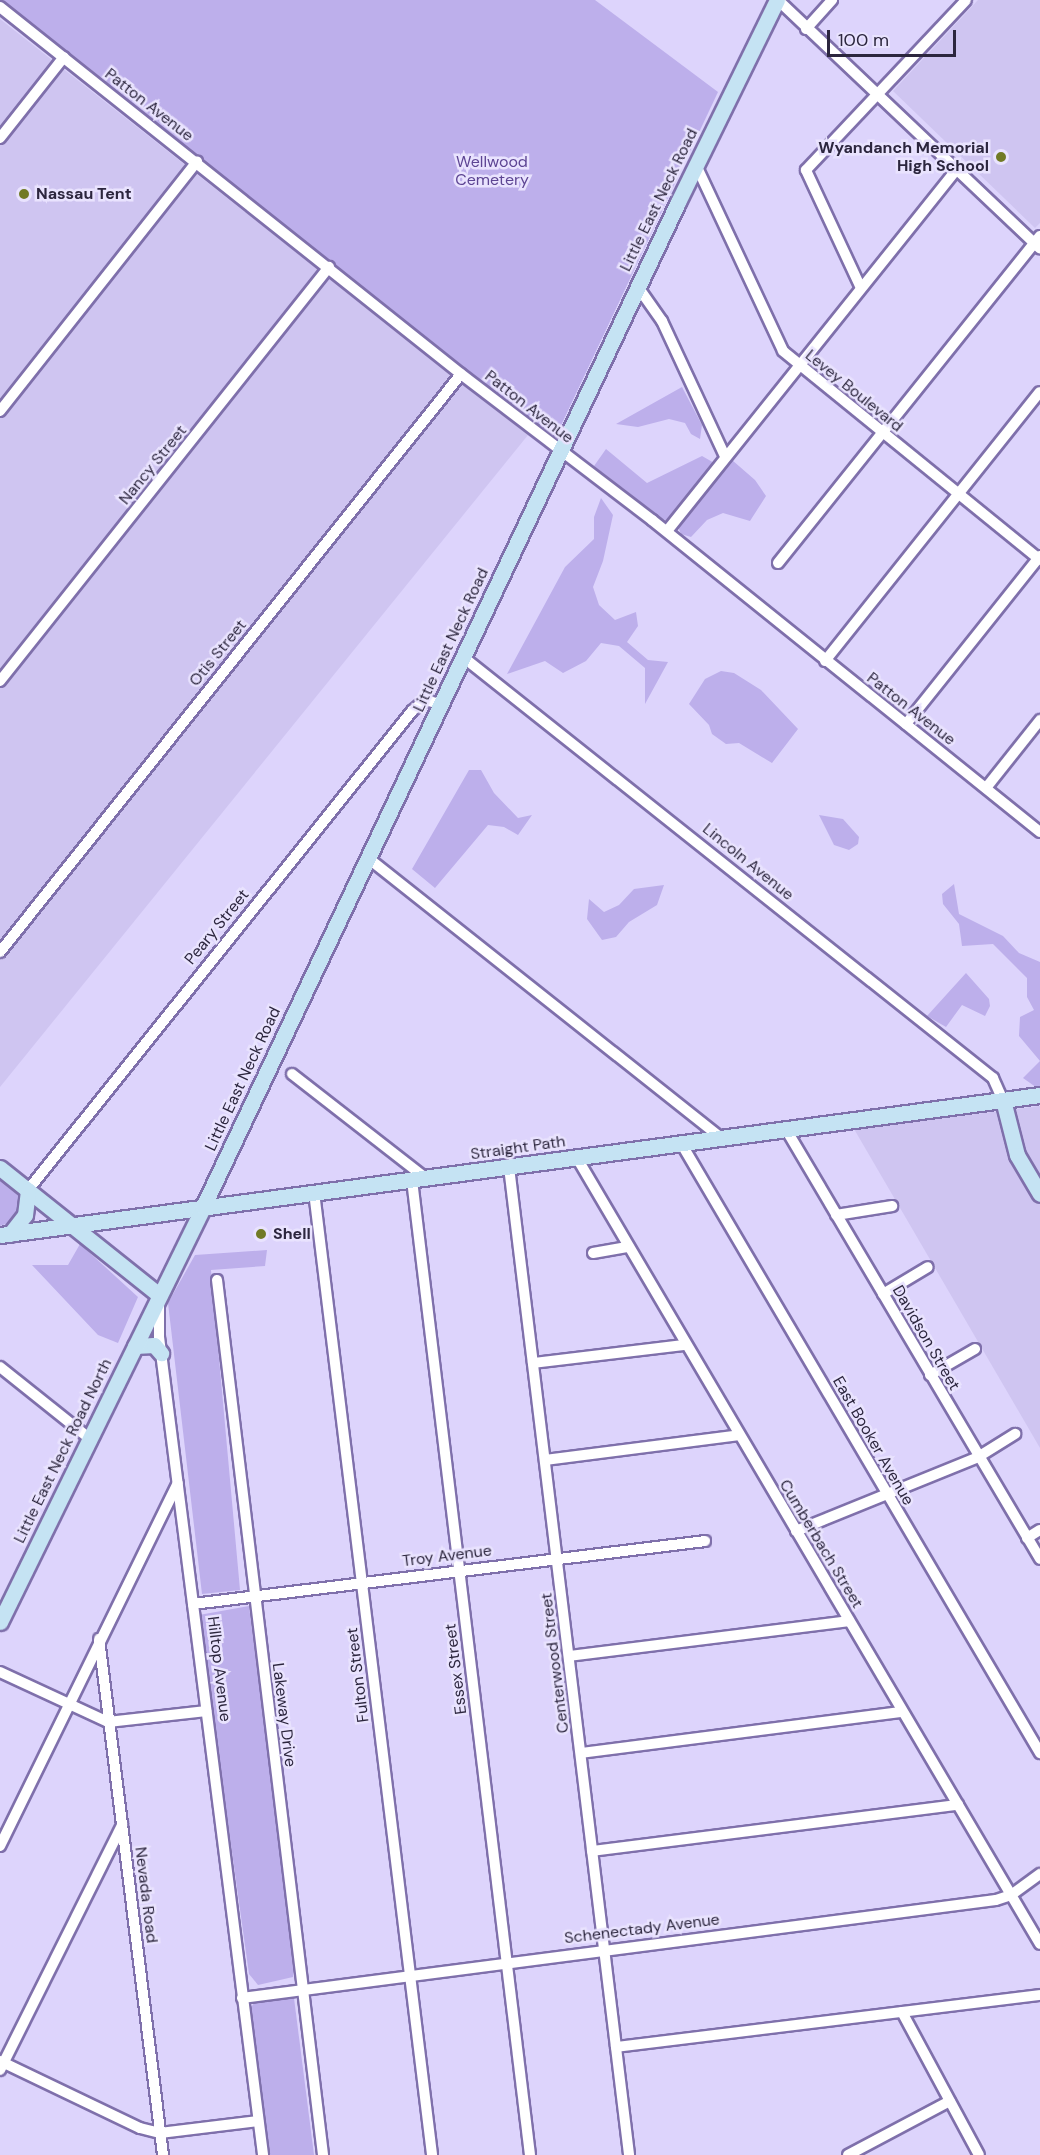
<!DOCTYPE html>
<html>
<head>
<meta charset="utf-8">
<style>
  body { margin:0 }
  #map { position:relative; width:1040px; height:2155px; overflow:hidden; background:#ddd4fc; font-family:"DM Sans",sans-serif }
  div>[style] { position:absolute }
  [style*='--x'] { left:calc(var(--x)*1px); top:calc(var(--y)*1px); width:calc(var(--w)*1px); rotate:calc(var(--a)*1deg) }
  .built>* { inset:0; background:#cfc5f1 }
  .green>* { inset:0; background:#bdafeb }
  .roads { filter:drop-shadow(2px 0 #7f70ab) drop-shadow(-2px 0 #7f70ab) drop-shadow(0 2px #7f70ab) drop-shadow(0 -2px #7f70ab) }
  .street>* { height:10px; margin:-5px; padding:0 5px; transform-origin:5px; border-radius:5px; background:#fff }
  .secondary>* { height:15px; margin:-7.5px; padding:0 7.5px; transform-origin:7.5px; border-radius:7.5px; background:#c5e3f3 }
  .dots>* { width:16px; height:16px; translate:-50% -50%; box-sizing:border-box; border:3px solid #e9e3fe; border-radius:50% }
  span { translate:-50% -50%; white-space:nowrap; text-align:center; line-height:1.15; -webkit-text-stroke:5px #e9e3fe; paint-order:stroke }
  .street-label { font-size:16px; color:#2c263e }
  .poi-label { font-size:16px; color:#2c263e; font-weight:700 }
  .right { translate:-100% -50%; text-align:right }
  .left { translate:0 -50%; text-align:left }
  .park-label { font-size:16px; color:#5d4593 }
  .scale { position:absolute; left:827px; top:30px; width:129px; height:27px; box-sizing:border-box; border:3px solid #2c263e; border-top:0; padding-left:8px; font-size:18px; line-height:21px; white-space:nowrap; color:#2c263e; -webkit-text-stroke:4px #e9e3fe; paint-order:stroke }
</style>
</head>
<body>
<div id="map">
  <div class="built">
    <i style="clip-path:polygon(978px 0,1040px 0,1040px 223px,1035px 228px,893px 91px)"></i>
    <i style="clip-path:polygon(0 19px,528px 435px,0 1087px)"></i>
    <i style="clip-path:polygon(1040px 1106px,1040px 1448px,854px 1129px)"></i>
  </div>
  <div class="green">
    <i style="clip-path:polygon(1px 0,595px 0,718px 92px,556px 436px,550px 437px)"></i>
    <i style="clip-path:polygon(682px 387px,702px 425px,700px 439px,691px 434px,685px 423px,669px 419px,638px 427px,616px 424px)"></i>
    <i style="clip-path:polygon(606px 449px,647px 483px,702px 456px,716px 464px,666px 520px,657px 518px,594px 466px)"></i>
    <i style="clip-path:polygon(732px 460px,755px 480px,766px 496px,750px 521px,723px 513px,707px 520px,691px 537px,681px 534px,678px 527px,684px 516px)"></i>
    <i style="clip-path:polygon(601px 498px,613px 515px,603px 561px,593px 587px,599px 605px,615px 620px,636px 612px,638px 626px,627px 642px,648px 660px,668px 662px,645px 704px,645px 668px,619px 646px,601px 643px,586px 661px,563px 673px,545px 661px,507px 674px,565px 567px,594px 539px,594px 517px)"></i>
    <i style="clip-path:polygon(721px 671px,734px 673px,761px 690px,798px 729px,772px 763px,739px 743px,726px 744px,712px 734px,709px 725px,689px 704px,705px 679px)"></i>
    <i style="clip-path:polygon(469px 770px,481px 770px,494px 793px,518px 818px,532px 815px,518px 835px,504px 827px,488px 825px,435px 888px,412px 869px)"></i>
    <i style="clip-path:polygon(819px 815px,843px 819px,859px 837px,858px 844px,849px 850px,834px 845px)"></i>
    <i style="clip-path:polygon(954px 884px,959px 914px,1003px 936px,1019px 953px,1040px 962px,1040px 1090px,1023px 1078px,1040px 1061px,1019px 1036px,1020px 1017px,1034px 1010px,1027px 997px,1027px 978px,993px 944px,962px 946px,959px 924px,943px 904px,942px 894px)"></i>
    <i style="clip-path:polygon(664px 885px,657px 905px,629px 922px,616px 937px,602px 940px,587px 919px,589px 899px,604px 912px,619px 905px,634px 889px)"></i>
    <i style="clip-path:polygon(966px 973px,989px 999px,990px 1006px,985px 1016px,962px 1005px,946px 1027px,927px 1016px)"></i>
    <i style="clip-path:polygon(0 1180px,21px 1197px,23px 1206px,14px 1221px,0 1226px)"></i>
    <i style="clip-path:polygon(80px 1244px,138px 1297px,118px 1343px,98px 1335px,32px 1265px,68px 1265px)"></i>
    <i style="clip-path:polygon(267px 1250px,265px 1266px,211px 1270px,240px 1590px,202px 1594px,168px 1303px,195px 1255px)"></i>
    <i style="clip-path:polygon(249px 1606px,295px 1965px,293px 1977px,258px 1985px,249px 1974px,199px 1615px)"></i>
    <i style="clip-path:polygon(294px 1998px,314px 2155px,270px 2155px,251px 2007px,255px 2002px)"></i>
  </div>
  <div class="roads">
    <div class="street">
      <i style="--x:778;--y:0;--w:361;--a:43.5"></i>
      <i style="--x:0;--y:7;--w:589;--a:38.52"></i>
      <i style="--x:461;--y:374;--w:240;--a:37.4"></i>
      <i style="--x:652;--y:520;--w:498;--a:38.8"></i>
      <i style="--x:806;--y:29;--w:39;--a:-48"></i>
      <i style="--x:0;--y:138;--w:103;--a:-51.7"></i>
      <i style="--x:696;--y:165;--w:205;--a:64.9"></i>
      <i style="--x:783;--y:351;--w:331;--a:39.1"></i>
      <i style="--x:860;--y:286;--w:128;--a:-115"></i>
      <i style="--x:806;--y:170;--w:233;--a:-46.7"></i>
      <i style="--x:638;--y:287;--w:42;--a:54.8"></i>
      <i style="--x:662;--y:321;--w:149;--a:65"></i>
      <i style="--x:0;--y:411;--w:318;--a:-51.7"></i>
      <i style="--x:667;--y:531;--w:462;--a:-51.3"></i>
      <i style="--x:778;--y:563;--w:419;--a:-51.3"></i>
      <i style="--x:463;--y:657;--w:677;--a:38.46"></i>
      <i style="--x:993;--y:1078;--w:24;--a:66"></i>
      <i style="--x:825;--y:661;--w:344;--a:-51.4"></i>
      <i style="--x:0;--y:681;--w:529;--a:-51.53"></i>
      <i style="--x:906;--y:724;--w:215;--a:-51.4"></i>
      <i style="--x:986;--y:788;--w:87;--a:-51.5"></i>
      <i style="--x:368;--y:858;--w:453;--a:38.4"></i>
      <i style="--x:0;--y:952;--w:739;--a:-51.42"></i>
      <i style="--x:292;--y:1074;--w:171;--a:37.9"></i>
      <i style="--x:787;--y:1131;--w:497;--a:59.4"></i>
      <i style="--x:681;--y:1143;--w:708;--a:59.52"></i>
      <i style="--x:577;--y:1158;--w:912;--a:59.5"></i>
      <i style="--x:509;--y:1167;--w:995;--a:83.07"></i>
      <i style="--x:412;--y:1180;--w:982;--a:83.1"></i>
      <i style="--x:28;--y:1190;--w:614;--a:-51.28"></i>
      <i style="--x:412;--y:711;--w:17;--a:-40"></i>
      <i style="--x:425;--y:700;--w:16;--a:15"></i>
      <i style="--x:314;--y:1192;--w:970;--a:83.01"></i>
      <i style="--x:836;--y:1215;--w:57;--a:-9.1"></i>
      <i style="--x:593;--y:1253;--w:36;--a:-10"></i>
      <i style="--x:217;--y:1280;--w:881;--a:83.09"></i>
      <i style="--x:883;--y:1294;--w:52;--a:-31"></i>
      <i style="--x:159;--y:1301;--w:36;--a:90"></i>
      <i style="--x:159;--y:1337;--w:825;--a:82.75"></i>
      <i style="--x:533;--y:1363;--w:153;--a:-6.8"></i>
      <i style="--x:0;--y:1367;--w:114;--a:38.6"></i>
      <i style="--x:930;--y:1375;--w:52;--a:-30"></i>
      <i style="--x:545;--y:1460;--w:196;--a:-7.3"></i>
      <i style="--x:796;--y:1531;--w:196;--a:-22.1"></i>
      <i style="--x:978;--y:1457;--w:44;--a:-31.9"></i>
      <i style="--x:1027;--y:1538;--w:15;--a:-32"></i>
      <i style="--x:193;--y:1604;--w:516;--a:-7.01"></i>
      <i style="--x:99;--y:1639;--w:520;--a:82.93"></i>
      <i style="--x:569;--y:1656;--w:282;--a:-7.1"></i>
      <i style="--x:0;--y:1672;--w:119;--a:24.8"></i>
      <i style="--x:108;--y:1722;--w:99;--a:-6.4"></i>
      <i style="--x:581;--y:1753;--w:323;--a:-7.3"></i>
      <i style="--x:0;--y:1846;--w:404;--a:-63.9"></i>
      <i style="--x:592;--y:1851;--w:369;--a:-7.2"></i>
      <i style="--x:242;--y:1998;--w:760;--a:-7.41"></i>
      <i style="--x:996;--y:1900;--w:16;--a:-18"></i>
      <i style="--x:1011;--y:1895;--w:36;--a:-36"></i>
      <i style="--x:902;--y:2012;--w:162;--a:61.7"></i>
      <i style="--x:616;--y:2047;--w:427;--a:-7"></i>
      <i style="--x:0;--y:2061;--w:155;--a:25.6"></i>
      <i style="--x:140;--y:2128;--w:21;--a:14"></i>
      <i style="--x:160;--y:2133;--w:99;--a:-7"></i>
      <i style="--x:0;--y:2070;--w:274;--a:-63.5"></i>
      <i style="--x:848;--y:2155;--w:115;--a:-27.9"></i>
    </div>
    <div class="secondary">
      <i style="--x:1003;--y:1100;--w:57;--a:75.7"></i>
      <i style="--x:1017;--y:1155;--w:45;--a:59.5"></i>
      <i style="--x:0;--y:1168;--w:203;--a:38.6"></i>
      <i style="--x:10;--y:1234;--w:24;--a:-52"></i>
      <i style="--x:25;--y:1215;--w:25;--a:-83"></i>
      <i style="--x:0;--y:1235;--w:1049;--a:-7.67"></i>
      <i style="--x:135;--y:1346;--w:19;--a:-3"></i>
      <i style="--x:154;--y:1345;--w:11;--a:49"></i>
      <i style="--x:0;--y:1622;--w:462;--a:-63.9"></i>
      <i style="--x:203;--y:1207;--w:1112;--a:-64.7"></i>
      <i style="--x:678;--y:202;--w:225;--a:-63.9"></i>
    </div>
  </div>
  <div class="dots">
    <i style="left:1001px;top:157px;background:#717a25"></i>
    <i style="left:24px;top:194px;background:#717a25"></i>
    <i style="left:261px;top:1234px;background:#717a25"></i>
  </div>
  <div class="street-label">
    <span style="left:149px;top:105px;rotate:38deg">Patton Avenue</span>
    <span style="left:659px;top:200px;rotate:-64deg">Little East Neck Road</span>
    <span style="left:854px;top:391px;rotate:39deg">Levey Boulevard</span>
    <span style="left:529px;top:407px;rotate:38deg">Patton Avenue</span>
    <span style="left:153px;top:465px;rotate:-51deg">Nancy Street</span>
    <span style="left:451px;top:640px;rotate:-65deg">Little East Neck Road</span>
    <span style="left:218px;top:653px;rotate:-51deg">Otis Street</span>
    <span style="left:911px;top:709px;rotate:38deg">Patton Avenue</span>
    <span style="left:748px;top:862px;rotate:39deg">Lincoln Avenue</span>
    <span style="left:217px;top:927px;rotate:-51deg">Peary Street</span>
    <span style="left:243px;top:1079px;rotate:-65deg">Little East Neck Road</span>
    <span style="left:518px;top:1148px;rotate:-8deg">Straight Path</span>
    <span style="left:926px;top:1338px;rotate:60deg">Davidson Street</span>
    <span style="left:873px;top:1441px;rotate:60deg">East Booker Avenue</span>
    <span style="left:63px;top:1451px;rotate:-64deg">Little East Neck Road North</span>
    <span style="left:821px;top:1544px;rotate:59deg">Cumberbach Street</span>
    <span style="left:447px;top:1556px;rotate:-7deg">Troy Avenue</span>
    <span style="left:555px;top:1663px;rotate:-97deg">Centerwood Street</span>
    <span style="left:219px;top:1669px;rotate:83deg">Hilltop Avenue</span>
    <span style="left:456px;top:1669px;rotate:-97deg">Essex Street</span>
    <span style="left:358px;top:1675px;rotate:-97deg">Fulton Street</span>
    <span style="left:284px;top:1715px;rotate:83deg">Lakeway Drive</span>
    <span style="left:146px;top:1895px;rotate:83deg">Nevada Road</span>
    <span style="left:642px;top:1929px;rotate:-7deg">Schenectady Avenue</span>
  </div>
  <div class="poi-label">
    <span class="right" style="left:989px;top:157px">Wyandanch Memorial<br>High School</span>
    <span class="left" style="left:36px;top:194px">Nassau Tent</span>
    <span class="left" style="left:273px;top:1234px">Shell</span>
  </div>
  <div class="park-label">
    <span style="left:492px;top:171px">Wellwood<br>Cemetery</span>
  </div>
  <div class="scale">100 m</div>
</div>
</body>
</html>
